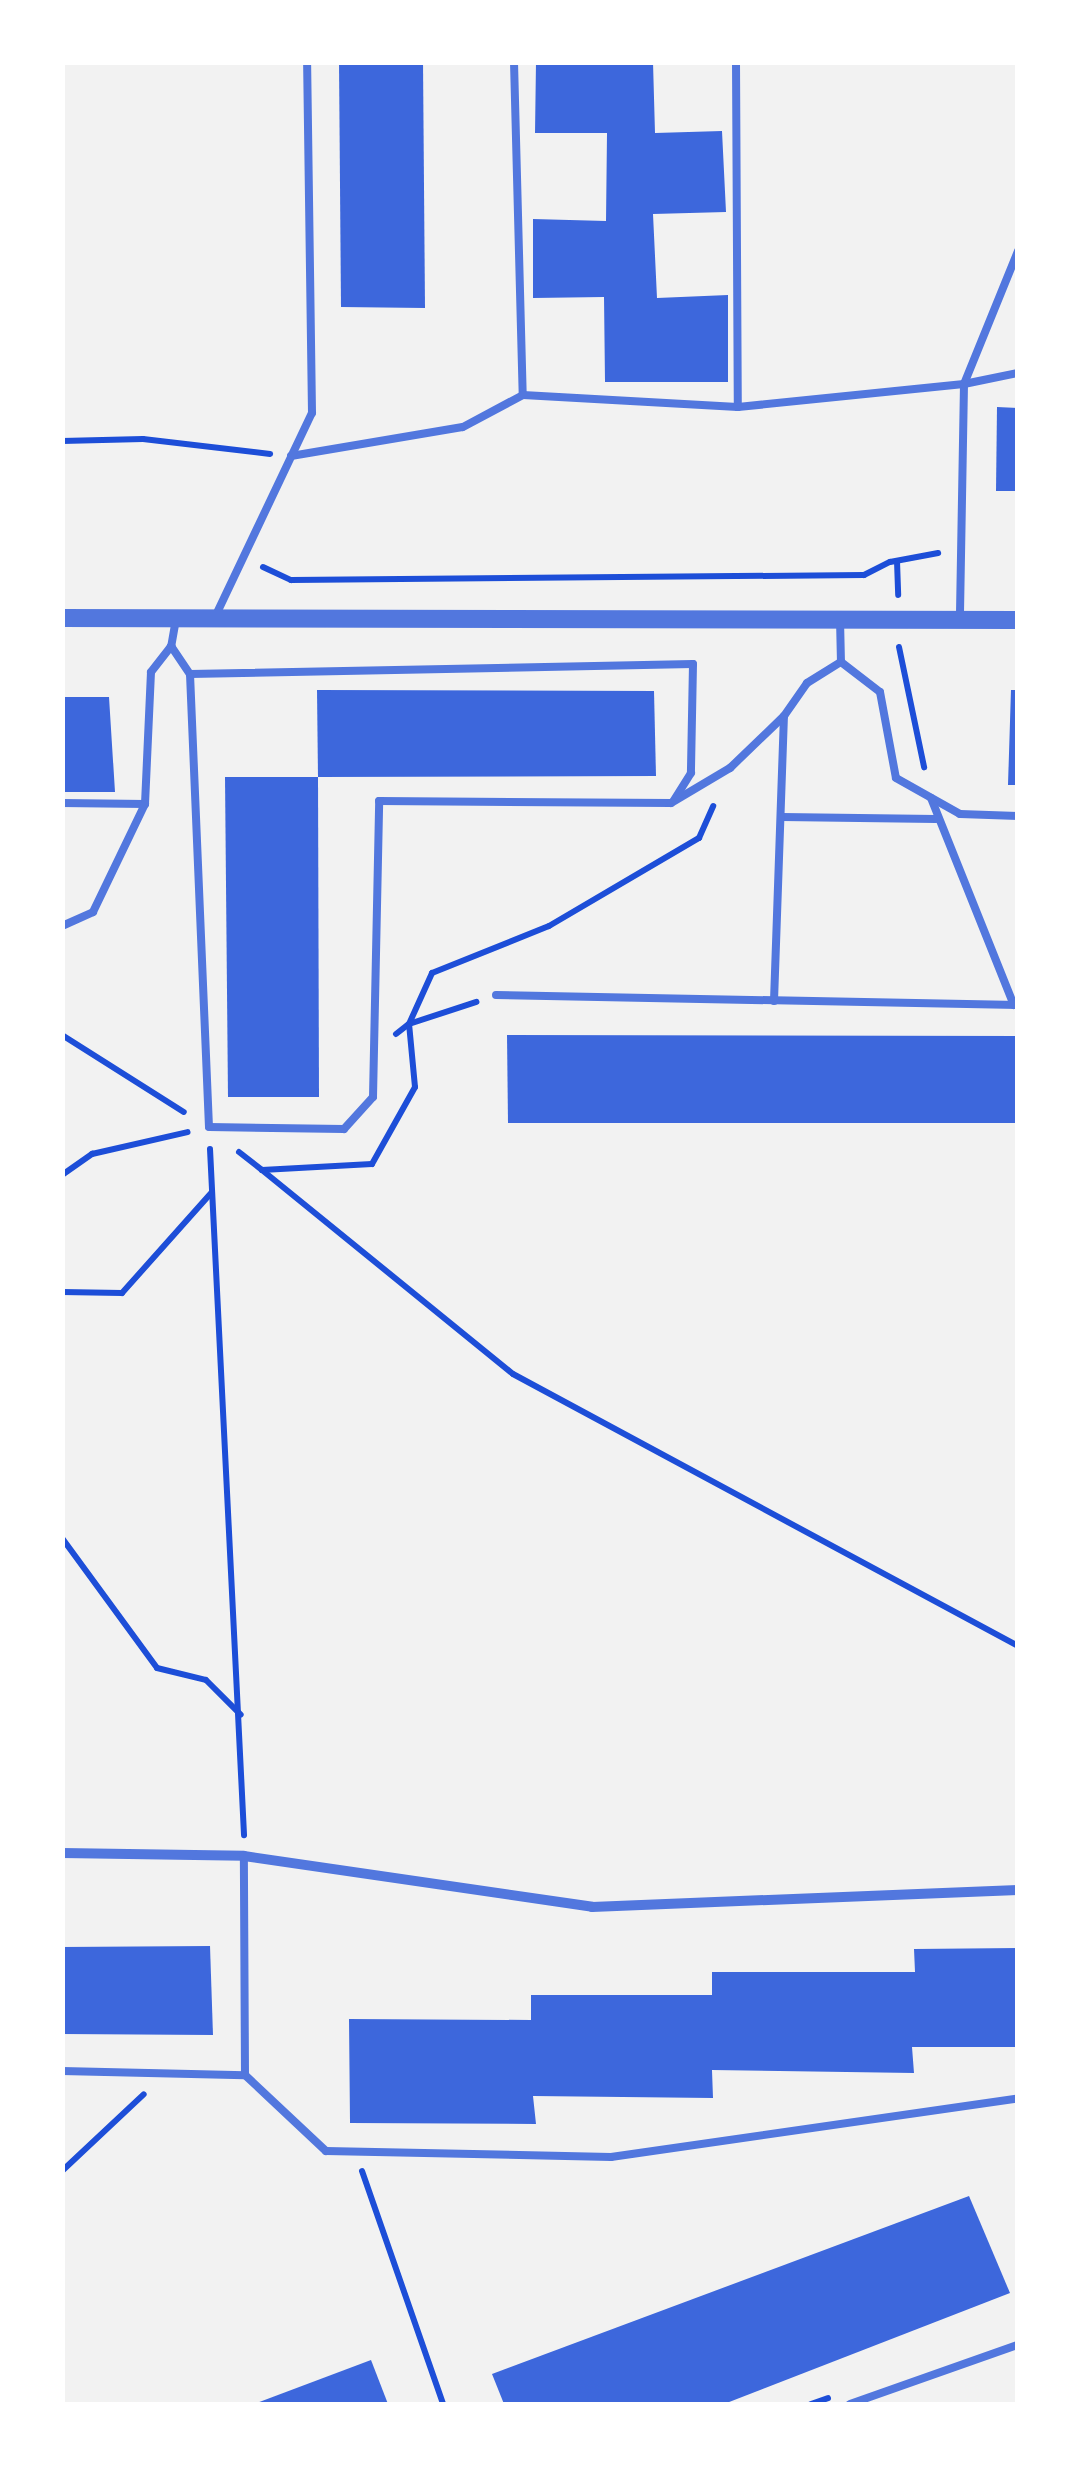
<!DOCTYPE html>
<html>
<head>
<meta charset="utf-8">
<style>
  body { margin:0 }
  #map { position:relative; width:1080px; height:2467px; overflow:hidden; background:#f2f2f2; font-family:Inter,sans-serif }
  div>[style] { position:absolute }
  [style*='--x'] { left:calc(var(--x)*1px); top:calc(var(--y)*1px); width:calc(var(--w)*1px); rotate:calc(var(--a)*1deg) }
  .building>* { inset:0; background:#3d67dc }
  .path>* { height:6px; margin:-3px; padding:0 3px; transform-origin:3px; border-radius:3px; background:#1d4ed8 }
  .service>* { height:8px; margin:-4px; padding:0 4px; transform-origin:4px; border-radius:4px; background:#5277de }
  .minor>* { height:10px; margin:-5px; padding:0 5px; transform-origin:5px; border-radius:5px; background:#5277de }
  .tertiary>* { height:18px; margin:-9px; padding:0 9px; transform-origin:9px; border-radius:9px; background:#5277de }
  span { translate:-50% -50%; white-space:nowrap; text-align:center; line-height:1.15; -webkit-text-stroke:8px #fff; paint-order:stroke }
  .frame { position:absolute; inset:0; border:65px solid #fff; pointer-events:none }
</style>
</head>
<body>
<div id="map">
  <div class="building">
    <i style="clip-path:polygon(339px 62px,423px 62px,425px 308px,341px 307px)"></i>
    <i style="clip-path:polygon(536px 62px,653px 62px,655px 133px,722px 131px,726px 212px,653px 214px,657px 298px,728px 295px,728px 382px,605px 382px,604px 297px,533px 298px,533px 219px,606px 221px,607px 133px,535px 133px)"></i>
    <i style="clip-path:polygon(997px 407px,1018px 408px,1018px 491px,996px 491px)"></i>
    <i style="clip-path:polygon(317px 690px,654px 691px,656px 776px,318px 777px)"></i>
    <i style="clip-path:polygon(1011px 690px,1018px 690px,1018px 785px,1008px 785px)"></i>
    <i style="clip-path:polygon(62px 697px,109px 697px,115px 792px,62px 792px)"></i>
    <i style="clip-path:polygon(225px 777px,318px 777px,319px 1097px,228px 1097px)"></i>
    <i style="clip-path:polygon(507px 1035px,1018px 1036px,1018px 1123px,508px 1123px)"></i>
    <i style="clip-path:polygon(210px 1946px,213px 2035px,62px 2034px,62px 1947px)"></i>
    <i style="clip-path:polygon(1018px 1948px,1018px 2047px,912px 2047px,914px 2073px,712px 2070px,713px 2098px,533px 2096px,536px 2124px,350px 2123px,349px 2019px,531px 2020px,531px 1995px,712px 1995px,712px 1972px,915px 1972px,914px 1949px)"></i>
    <i style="clip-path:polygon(969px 2196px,1010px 2293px,724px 2404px,504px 2404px,492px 2374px)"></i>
    <i style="clip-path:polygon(371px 2360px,388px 2404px,254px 2404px)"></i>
  </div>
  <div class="path">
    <i style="--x:62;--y:441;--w:81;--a:-1.4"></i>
    <i style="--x:143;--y:439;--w:128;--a:6.7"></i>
    <i style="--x:897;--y:561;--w:34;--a:88"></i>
    <i style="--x:263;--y:567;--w:31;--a:25"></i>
    <i style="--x:291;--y:580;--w:573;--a:-0.5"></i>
    <i style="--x:864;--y:575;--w:29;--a:-27"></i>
    <i style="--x:890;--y:562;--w:49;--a:-10.6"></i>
    <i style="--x:899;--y:647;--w:123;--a:78.2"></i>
    <i style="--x:396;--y:1034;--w:16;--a:-38"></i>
    <i style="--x:409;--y:1024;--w:56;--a:-65.7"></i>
    <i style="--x:432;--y:973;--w:126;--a:-21.9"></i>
    <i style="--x:549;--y:926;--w:174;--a:-30.4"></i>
    <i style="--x:699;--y:838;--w:35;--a:-66"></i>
    <i style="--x:62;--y:1035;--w:144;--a:32.3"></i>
    <i style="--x:210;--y:1149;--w:687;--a:87.16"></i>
    <i style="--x:239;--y:1152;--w:29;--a:38"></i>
    <i style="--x:262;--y:1170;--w:110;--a:-3.1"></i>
    <i style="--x:372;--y:1164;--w:88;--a:-60.8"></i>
    <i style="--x:415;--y:1087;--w:63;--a:-95.4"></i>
    <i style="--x:409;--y:1024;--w:71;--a:-18.2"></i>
    <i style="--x:262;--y:1170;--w:323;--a:39.1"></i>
    <i style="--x:513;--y:1374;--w:574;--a:28.31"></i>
    <i style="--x:62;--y:1175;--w:37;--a:-35"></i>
    <i style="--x:92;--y:1154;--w:98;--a:-12.9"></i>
    <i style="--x:62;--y:1292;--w:60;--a:1"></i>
    <i style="--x:122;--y:1293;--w:135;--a:-48.3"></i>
    <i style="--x:62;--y:1538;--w:161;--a:53.8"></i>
    <i style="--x:157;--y:1668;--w:50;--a:13.8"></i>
    <i style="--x:206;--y:1680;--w:49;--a:45"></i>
    <i style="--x:62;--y:2171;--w:112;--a:-43.2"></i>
    <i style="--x:362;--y:2171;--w:247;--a:70.8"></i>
    <i style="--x:811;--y:2404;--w:18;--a:-19"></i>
  </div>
  <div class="service">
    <i style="--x:514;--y:62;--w:333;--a:88.5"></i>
    <i style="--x:523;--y:395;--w:215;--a:3.2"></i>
    <i style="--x:738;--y:407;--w:227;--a:-5.8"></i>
    <i style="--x:964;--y:384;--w:235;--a:91"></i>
    <i style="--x:736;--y:62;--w:345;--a:89.7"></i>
    <i style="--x:964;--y:384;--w:144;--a:-67.9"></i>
    <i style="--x:964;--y:384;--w:55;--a:-11.5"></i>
    <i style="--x:291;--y:456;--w:174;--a:-9.6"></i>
    <i style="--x:463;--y:427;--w:68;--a:-28.1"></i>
    <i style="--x:215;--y:617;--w:226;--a:-64.6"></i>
    <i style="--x:312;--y:413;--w:351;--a:-90.8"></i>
    <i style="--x:176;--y:619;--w:27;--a:100"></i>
    <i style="--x:171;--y:646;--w:34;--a:56"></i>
    <i style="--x:190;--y:674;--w:453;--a:87.6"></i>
    <i style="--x:209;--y:1127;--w:135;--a:0.8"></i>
    <i style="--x:344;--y:1129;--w:43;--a:-47.8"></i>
    <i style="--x:373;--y:1097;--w:296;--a:-88.8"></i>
    <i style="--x:379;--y:801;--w:292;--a:0.4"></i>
    <i style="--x:671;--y:803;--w:69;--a:-30.7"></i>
    <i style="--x:730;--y:768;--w:75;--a:-43.9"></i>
    <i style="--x:840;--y:619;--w:43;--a:88.7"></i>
    <i style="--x:841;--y:662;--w:49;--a:37.6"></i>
    <i style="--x:880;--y:692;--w:87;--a:79.5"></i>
    <i style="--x:896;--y:778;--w:73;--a:29.4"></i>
    <i style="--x:960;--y:814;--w:58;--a:2"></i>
    <i style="--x:190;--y:674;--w:503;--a:-1.14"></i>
    <i style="--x:693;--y:664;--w:109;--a:91.1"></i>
    <i style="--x:691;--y:773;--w:32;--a:122"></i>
    <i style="--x:931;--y:798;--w:223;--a:68.2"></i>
    <i style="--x:62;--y:803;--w:83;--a:0.7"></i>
    <i style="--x:145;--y:804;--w:132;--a:-87.4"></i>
    <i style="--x:151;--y:672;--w:33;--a:-52"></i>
    <i style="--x:782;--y:817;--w:154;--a:0.7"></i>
    <i style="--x:62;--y:926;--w:34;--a:-24"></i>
    <i style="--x:93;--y:912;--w:120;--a:-64.3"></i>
    <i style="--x:496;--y:995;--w:522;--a:1.1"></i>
    <i style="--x:774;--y:1001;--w:285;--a:-88"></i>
    <i style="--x:784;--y:716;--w:40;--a:-55.1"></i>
    <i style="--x:807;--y:683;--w:40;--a:-32"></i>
    <i style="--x:62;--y:2071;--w:183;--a:1.3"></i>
    <i style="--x:245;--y:2075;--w:219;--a:-90.3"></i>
    <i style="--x:245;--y:2075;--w:111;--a:43.2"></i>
    <i style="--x:326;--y:2151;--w:285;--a:1.2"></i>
    <i style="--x:611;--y:2157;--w:411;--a:-8.2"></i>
    <i style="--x:850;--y:2404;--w:178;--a:-19.4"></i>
  </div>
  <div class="minor">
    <i style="--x:62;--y:1853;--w:182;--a:0.9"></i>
    <i style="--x:244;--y:1856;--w:352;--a:8.3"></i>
    <i style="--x:592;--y:1907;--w:426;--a:-2.3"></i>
  </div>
  <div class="tertiary">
    <i style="--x:62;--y:618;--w:956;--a:0.12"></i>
  </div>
  <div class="frame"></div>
</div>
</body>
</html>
